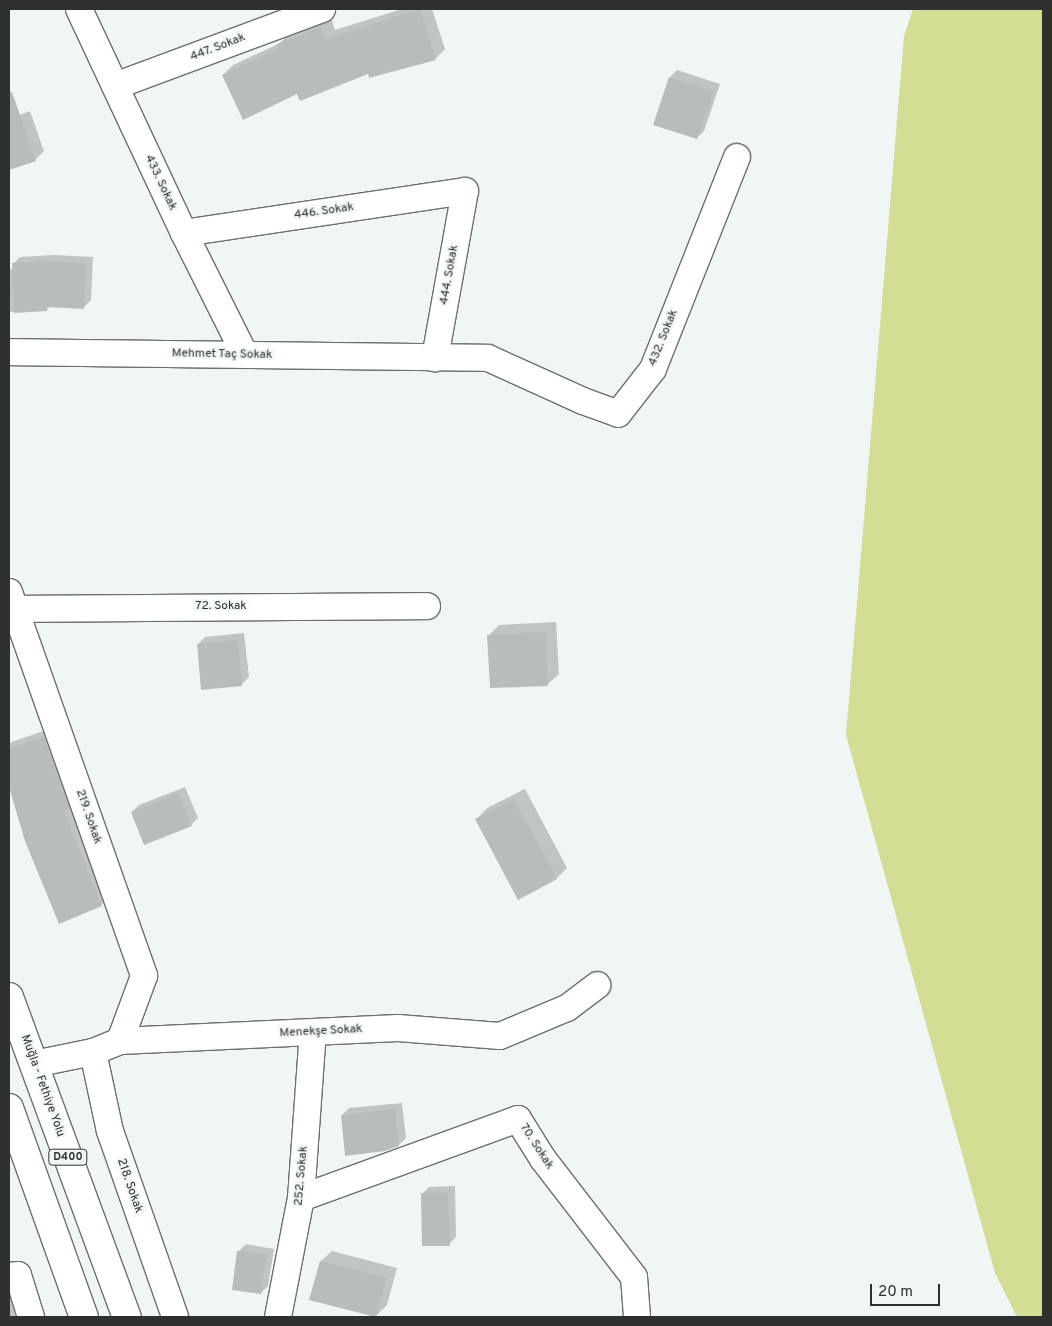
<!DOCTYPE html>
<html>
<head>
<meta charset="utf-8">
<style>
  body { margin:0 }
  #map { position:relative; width:1052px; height:1326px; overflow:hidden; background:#f0f6f4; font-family:Overpass,sans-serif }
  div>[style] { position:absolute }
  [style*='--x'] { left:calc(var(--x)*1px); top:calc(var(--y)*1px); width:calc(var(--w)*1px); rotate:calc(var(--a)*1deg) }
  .green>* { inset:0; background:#d3dd94 }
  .shadow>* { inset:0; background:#0003 }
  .building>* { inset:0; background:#b9bdb9 }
  .roads { filter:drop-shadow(1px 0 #6b706e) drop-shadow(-1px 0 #6b706e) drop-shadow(0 1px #6b706e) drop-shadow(0 -1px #6b706e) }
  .minor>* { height:26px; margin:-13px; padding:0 13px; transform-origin:13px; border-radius:13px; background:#fff }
  .trunk>* { height:28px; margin:-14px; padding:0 14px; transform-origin:14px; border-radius:14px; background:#fff }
  span { translate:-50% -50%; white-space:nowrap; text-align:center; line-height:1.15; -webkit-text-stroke:4px #f0f6f4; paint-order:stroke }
  .shield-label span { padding:1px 4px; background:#f0f6f4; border:1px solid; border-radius:4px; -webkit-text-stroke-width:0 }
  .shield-label { font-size:11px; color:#2f3131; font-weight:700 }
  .street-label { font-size:12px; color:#2f3131 }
  .frame { position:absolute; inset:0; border:10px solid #2f3131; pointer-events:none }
  .scale { position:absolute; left:870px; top:1284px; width:70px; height:22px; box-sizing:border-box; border:2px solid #2f3131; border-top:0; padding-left:6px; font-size:15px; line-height:18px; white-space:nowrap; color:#2f3131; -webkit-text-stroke:4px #f0f6f4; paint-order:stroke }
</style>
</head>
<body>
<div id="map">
  <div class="green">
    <i style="clip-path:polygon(913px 9px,1043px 9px,1043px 1317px,1017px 1317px,995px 1273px,846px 735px,904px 36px)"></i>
  </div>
  <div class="shadow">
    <i style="clip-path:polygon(402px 9px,432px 9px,445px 49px,435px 59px,369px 72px,298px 92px,223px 75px,233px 65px,280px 43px,289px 34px,331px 18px,335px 30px)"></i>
    <i style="clip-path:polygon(677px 70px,720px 84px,704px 131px,697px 138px,655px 124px,670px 77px)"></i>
    <i style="clip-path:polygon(30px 111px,44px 151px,35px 160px,9px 169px,9px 119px)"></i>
    <i style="clip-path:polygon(54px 255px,93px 257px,91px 300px,84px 307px,51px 306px,46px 310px,9px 312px,9px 269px,13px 269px,13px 264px,20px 257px)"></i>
    <i style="clip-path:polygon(556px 622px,559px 674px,548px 684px,489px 635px,499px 625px)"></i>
    <i style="clip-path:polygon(244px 633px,249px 677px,242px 684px,198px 644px,205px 637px)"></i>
    <i style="clip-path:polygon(55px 727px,112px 895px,101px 905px,27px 841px,9px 785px,9px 743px)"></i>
    <i style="clip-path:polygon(185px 787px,198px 818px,191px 825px,132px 812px,139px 805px)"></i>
    <i style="clip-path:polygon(525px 789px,567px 868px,557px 878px,477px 819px,487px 808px)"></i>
    <i style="clip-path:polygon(402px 1103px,406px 1138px,399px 1145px,342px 1115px,349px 1108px)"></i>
    <i style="clip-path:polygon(455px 1186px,456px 1237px,449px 1244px,422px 1194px,429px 1187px)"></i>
    <i style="clip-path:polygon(246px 1244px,274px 1249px,268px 1286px,261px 1293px,239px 1251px)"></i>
    <i style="clip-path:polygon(332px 1251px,397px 1268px,387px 1305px,376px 1316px,321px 1261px)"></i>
    <i style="clip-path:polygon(9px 1292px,12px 1292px,15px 1317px,9px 1317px)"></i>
  </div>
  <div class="building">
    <i style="clip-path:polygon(420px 9px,436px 60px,369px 78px,368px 74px,300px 101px,297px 94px,243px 120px,222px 75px,279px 48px,277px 44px,321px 27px,325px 39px)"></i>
    <i style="clip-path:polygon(669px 77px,714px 91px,697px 139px,653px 125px)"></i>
    <i style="clip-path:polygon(9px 92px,12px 92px,36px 161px,9px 170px)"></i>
    <i style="clip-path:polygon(46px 261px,86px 264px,84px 309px,47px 307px,47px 311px,14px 313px,12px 263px)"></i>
    <i style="clip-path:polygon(546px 632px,548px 686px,490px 688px,487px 635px)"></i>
    <i style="clip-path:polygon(238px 640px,242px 686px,201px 690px,197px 644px)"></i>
    <i style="clip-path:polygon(44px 737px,70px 809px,64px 811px,102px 906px,59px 924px,25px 841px,9px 787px,9px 749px)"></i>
    <i style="clip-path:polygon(178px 793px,192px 826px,144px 845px,131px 812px)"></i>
    <i style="clip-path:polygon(514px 799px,557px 879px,518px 900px,475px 819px)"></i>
    <i style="clip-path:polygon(395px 1109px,399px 1146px,385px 1151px,345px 1156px,341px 1115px)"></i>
    <i style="clip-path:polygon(421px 1193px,448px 1193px,450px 1246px,422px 1246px)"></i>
    <i style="clip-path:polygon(237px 1251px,267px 1255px,261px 1294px,232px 1290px)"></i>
    <i style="clip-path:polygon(320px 1261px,387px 1278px,376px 1317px,309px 1300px)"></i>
  </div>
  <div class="roads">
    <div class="minor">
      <i style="--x:79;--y:9;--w:247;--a:64.9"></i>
      <i style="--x:184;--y:233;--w:136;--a:63.4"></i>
      <i style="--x:115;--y:86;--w:221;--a:-20.4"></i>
      <i style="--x:184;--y:233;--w:284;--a:-8.5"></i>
      <i style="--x:465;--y:191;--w:170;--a:100.2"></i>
      <i style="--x:9;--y:352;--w:479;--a:0.7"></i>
      <i style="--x:488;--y:358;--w:104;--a:24.4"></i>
      <i style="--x:583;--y:401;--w:37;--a:20"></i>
      <i style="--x:618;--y:414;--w:57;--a:-52.1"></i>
      <i style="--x:653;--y:369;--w:228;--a:-68.4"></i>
      <i style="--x:9;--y:592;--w:407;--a:70.6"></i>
      <i style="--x:144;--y:976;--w:69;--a:110.3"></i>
      <i style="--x:15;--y:609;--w:412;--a:-0.4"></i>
      <i style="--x:93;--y:1052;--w:81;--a:77.9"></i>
      <i style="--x:110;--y:1131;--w:197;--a:70.7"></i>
      <i style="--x:34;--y:1064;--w:60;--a:-11.5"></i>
      <i style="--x:93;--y:1052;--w:29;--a:-22"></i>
      <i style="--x:120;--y:1041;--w:278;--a:-2.7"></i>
      <i style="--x:398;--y:1028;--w:102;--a:4.5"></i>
      <i style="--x:500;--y:1036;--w:73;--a:-22.7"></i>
      <i style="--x:567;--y:1008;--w:38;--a:-37"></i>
      <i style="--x:301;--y:1198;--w:231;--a:-20"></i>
      <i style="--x:518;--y:1119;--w:47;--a:58"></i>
      <i style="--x:543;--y:1159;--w:149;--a:52.4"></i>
      <i style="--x:634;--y:1277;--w:40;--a:85.7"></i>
      <i style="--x:9;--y:1276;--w:9;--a:-6"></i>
      <i style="--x:18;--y:1275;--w:44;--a:72.8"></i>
      <i style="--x:278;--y:1317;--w:121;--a:-79.1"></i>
      <i style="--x:301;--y:1198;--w:166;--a:-85.9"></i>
    </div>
    <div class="trunk">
      <i style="--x:9;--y:997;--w:341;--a:69.8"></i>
      <i style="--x:9;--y:1108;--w:222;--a:70.3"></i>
    </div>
  </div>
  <div class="shield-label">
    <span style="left:68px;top:1157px">D400</span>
  </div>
  <div class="street-label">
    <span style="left:218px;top:48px;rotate:-21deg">447. Sokak</span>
    <span style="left:160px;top:183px;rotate:65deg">433. Sokak</span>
    <span style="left:324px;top:212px;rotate:-8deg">446. Sokak</span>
    <span style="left:450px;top:275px;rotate:-80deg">444. Sokak</span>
    <span style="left:664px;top:338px;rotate:-68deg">432. Sokak</span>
    <span style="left:222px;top:355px;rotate:1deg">Mehmet Taç Sokak</span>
    <span style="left:221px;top:607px">72. Sokak</span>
    <span style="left:88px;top:817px;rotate:71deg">219. Sokak</span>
    <span style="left:321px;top:1032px;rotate:-3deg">Menekşe Sokak</span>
    <span style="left:42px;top:1086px;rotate:70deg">Muğla - Fethiye Yolu</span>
    <span style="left:536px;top:1147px;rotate:57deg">70. Sokak</span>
    <span style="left:302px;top:1176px;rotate:-85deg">252. Sokak</span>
    <span style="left:129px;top:1186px;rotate:71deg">218. Sokak</span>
  </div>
  <div class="frame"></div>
  <div class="scale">20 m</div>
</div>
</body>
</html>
